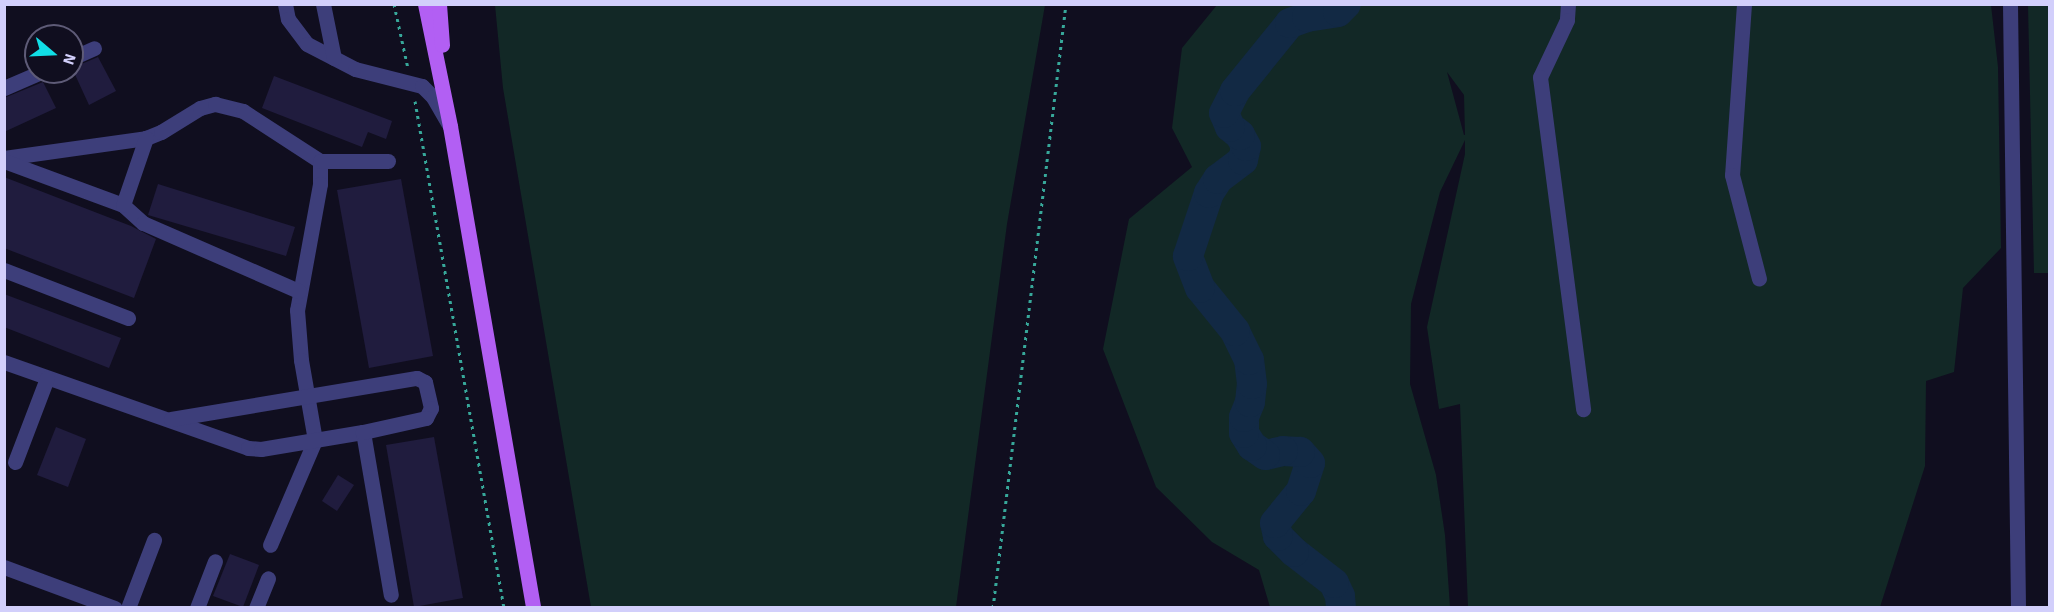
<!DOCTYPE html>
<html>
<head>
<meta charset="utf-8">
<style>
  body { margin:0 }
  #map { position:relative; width:2054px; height:612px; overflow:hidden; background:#100e1f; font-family:"Source Sans 3",sans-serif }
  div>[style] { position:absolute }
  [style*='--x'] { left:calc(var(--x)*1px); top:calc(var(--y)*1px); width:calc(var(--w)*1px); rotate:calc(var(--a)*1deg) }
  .green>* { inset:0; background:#122826 }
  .river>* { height:30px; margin:-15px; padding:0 15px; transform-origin:15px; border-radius:15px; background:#122944 }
  .building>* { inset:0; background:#201c3e }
  .path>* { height:3px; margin-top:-1.5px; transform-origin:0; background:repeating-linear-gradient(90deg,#37a89a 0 3px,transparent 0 7.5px) }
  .minor>* { height:15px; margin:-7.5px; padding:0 7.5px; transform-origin:7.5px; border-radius:7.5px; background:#3d3e7a }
  .major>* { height:15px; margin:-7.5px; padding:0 7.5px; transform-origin:7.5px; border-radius:7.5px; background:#b25ff3 }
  span { translate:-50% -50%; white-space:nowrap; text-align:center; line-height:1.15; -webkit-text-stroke:4.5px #100e1f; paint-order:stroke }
  .frame { position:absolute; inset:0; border:6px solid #d2cffb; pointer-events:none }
  .north { position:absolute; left:24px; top:24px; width:60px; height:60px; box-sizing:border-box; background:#100e1f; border:2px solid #5e5b77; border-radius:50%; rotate:109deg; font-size:16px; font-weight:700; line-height:24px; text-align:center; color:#d2cffb }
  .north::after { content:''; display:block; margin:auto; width:21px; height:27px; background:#11dee6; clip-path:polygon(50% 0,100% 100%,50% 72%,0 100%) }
</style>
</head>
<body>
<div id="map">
  <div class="green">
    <i style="clip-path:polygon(495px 5px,1045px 5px,1007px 224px,956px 607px,591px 607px,503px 88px)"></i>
    <i style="clip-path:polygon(evenodd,1217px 5px,1991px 5px,1998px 67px,2001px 248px,1963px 288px,1954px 372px,1926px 381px,1925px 466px,1880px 607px,1468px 607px,1460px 404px,1439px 409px,1427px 327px,1465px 154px,1465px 140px,1440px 192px,1411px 304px,1410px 384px,1436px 475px,1445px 535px,1450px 607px,1270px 607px,1259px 570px,1212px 542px,1156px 487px,1103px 349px,1129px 219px,1192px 167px,1172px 128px,1182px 48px,1217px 5px,1447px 72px,1464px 95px,1465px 135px,1464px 135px,1447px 72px)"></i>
    <i style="clip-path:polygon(2028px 5px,2049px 5px,2049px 273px,2034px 273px)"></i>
  </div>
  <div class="river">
    <i style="--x:1341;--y:608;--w:12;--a:-95"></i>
    <i style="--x:1340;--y:596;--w:14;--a:-115"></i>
    <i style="--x:1334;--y:583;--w:51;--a:-142.2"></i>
    <i style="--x:1294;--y:552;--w:23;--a:-135"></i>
    <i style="--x:1278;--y:536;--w:13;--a:-103"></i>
    <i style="--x:1275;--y:523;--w:41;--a:-50.9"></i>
    <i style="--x:1301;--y:491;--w:29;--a:-72"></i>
    <i style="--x:1310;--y:463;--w:15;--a:-132"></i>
    <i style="--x:1300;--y:452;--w:17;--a:-177"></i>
    <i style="--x:1283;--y:451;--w:18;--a:167"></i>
    <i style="--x:1265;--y:455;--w:16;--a:-145"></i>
    <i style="--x:1252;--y:446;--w:15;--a:-122"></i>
    <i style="--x:1244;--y:433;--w:16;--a:-90"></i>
    <i style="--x:1244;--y:417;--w:16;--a:-68"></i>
    <i style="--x:1250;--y:402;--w:18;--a:-84"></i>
    <i style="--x:1252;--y:384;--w:24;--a:-97"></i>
    <i style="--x:1249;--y:360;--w:32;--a:-116"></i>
    <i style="--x:1235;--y:331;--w:55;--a:-129.1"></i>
    <i style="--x:1200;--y:288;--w:34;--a:-111"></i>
    <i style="--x:1188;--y:256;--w:66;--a:-71.6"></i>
    <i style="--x:1209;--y:193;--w:17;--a:-57"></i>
    <i style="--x:1218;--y:179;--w:31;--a:-37"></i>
    <i style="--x:1243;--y:160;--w:14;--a:-78"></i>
    <i style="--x:1246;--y:146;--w:13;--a:-119"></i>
    <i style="--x:1240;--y:135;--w:13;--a:-141"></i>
    <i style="--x:1230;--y:127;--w:15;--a:-113"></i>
    <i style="--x:1224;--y:113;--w:25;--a:-63"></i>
    <i style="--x:1235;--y:91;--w:87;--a:-51"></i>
    <i style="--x:1290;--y:23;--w:18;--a:-19"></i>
    <i style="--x:1307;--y:17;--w:31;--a:-9"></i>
    <i style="--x:1338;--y:12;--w:11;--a:-45"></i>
  </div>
  <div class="building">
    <i style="clip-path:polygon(98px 57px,116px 91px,89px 105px,72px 68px)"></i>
    <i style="clip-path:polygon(274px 76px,392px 121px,386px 139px,368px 132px,362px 147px,262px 108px)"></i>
    <i style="clip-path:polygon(43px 82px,56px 108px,4px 132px,4px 98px)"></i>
    <i style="clip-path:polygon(4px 177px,131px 226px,156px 239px,134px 298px,4px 248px)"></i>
    <i style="clip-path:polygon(401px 179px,433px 356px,369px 368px,337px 190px)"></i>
    <i style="clip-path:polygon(158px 184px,295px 227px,286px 256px,148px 215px)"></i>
    <i style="clip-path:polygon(4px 294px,121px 338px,109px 368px,4px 327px)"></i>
    <i style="clip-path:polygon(56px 427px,86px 439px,68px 487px,37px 475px)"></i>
    <i style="clip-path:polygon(434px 437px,463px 598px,414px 607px,386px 445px)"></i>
    <i style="clip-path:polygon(338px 475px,354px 485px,337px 511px,322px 501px)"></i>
    <i style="clip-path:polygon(230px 554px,259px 565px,243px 607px,213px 596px)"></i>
  </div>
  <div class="path">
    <i style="--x:394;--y:4;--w:66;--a:77.7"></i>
    <i style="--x:415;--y:101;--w:515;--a:80.04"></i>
    <i style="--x:993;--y:608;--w:608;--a:-83.11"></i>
  </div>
  <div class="minor">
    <i style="--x:285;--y:4;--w:15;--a:79"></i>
    <i style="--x:288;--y:19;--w:31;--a:53"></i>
    <i style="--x:307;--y:44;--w:54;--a:27.5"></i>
    <i style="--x:355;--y:69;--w:69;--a:14.2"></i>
    <i style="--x:422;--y:86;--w:16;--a:45"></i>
    <i style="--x:433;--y:97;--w:30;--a:60"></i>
    <i style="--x:323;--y:4;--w:55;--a:78.5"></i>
    <i style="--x:1568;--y:4;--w:16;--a:94"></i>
    <i style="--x:1567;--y:20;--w:63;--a:115.3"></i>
    <i style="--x:1540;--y:77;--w:335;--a:82.6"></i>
    <i style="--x:1744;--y:4;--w:171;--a:94"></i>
    <i style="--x:1732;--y:175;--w:107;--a:75.4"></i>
    <i style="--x:2010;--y:4;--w:604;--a:89.24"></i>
    <i style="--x:72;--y:58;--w:24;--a:-24"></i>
    <i style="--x:4;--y:88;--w:40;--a:-23.4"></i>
    <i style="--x:4;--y:158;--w:143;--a:-8"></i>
    <i style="--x:146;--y:138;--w:16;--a:-22"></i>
    <i style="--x:161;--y:132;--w:46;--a:-31.6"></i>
    <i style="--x:200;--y:108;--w:16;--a:-15"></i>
    <i style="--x:215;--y:104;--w:29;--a:14"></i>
    <i style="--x:243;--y:111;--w:92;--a:33"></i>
    <i style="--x:320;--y:161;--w:23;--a:90"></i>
    <i style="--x:320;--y:184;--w:128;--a:100.3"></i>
    <i style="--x:297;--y:310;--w:50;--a:85.4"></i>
    <i style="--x:301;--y:360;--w:81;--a:80.1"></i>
    <i style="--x:315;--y:440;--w:114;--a:113.2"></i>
    <i style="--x:4;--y:161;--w:127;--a:20.3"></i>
    <i style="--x:123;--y:205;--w:27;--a:42"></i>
    <i style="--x:143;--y:223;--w:170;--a:23.6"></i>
    <i style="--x:320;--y:161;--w:68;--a:0"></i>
    <i style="--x:123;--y:205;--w:71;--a:-71.1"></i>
    <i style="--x:4;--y:270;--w:133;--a:21.2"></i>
    <i style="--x:4;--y:362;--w:259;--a:19.4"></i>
    <i style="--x:248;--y:448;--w:13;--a:4"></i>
    <i style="--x:261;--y:449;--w:103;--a:-9.5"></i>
    <i style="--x:363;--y:432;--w:165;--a:80.3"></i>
    <i style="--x:171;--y:419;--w:249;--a:-9.5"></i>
    <i style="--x:417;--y:378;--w:9;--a:27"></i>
    <i style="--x:425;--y:382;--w:27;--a:77"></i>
    <i style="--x:431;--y:408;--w:11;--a:117"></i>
    <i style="--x:426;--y:418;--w:65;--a:167.5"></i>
    <i style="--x:15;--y:462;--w:90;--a:-69.1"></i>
    <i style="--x:4;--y:567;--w:118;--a:20.3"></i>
    <i style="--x:128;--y:608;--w:73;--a:-69.1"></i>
    <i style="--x:197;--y:608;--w:50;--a:-69"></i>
    <i style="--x:256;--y:608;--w:32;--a:-68"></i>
  </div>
  <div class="major">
    <i style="--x:425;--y:4;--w:125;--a:78.4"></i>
    <i style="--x:450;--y:126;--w:489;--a:80.2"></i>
    <i style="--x:439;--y:4;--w:41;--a:85.8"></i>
  </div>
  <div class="frame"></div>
  <div class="north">N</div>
</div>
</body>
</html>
